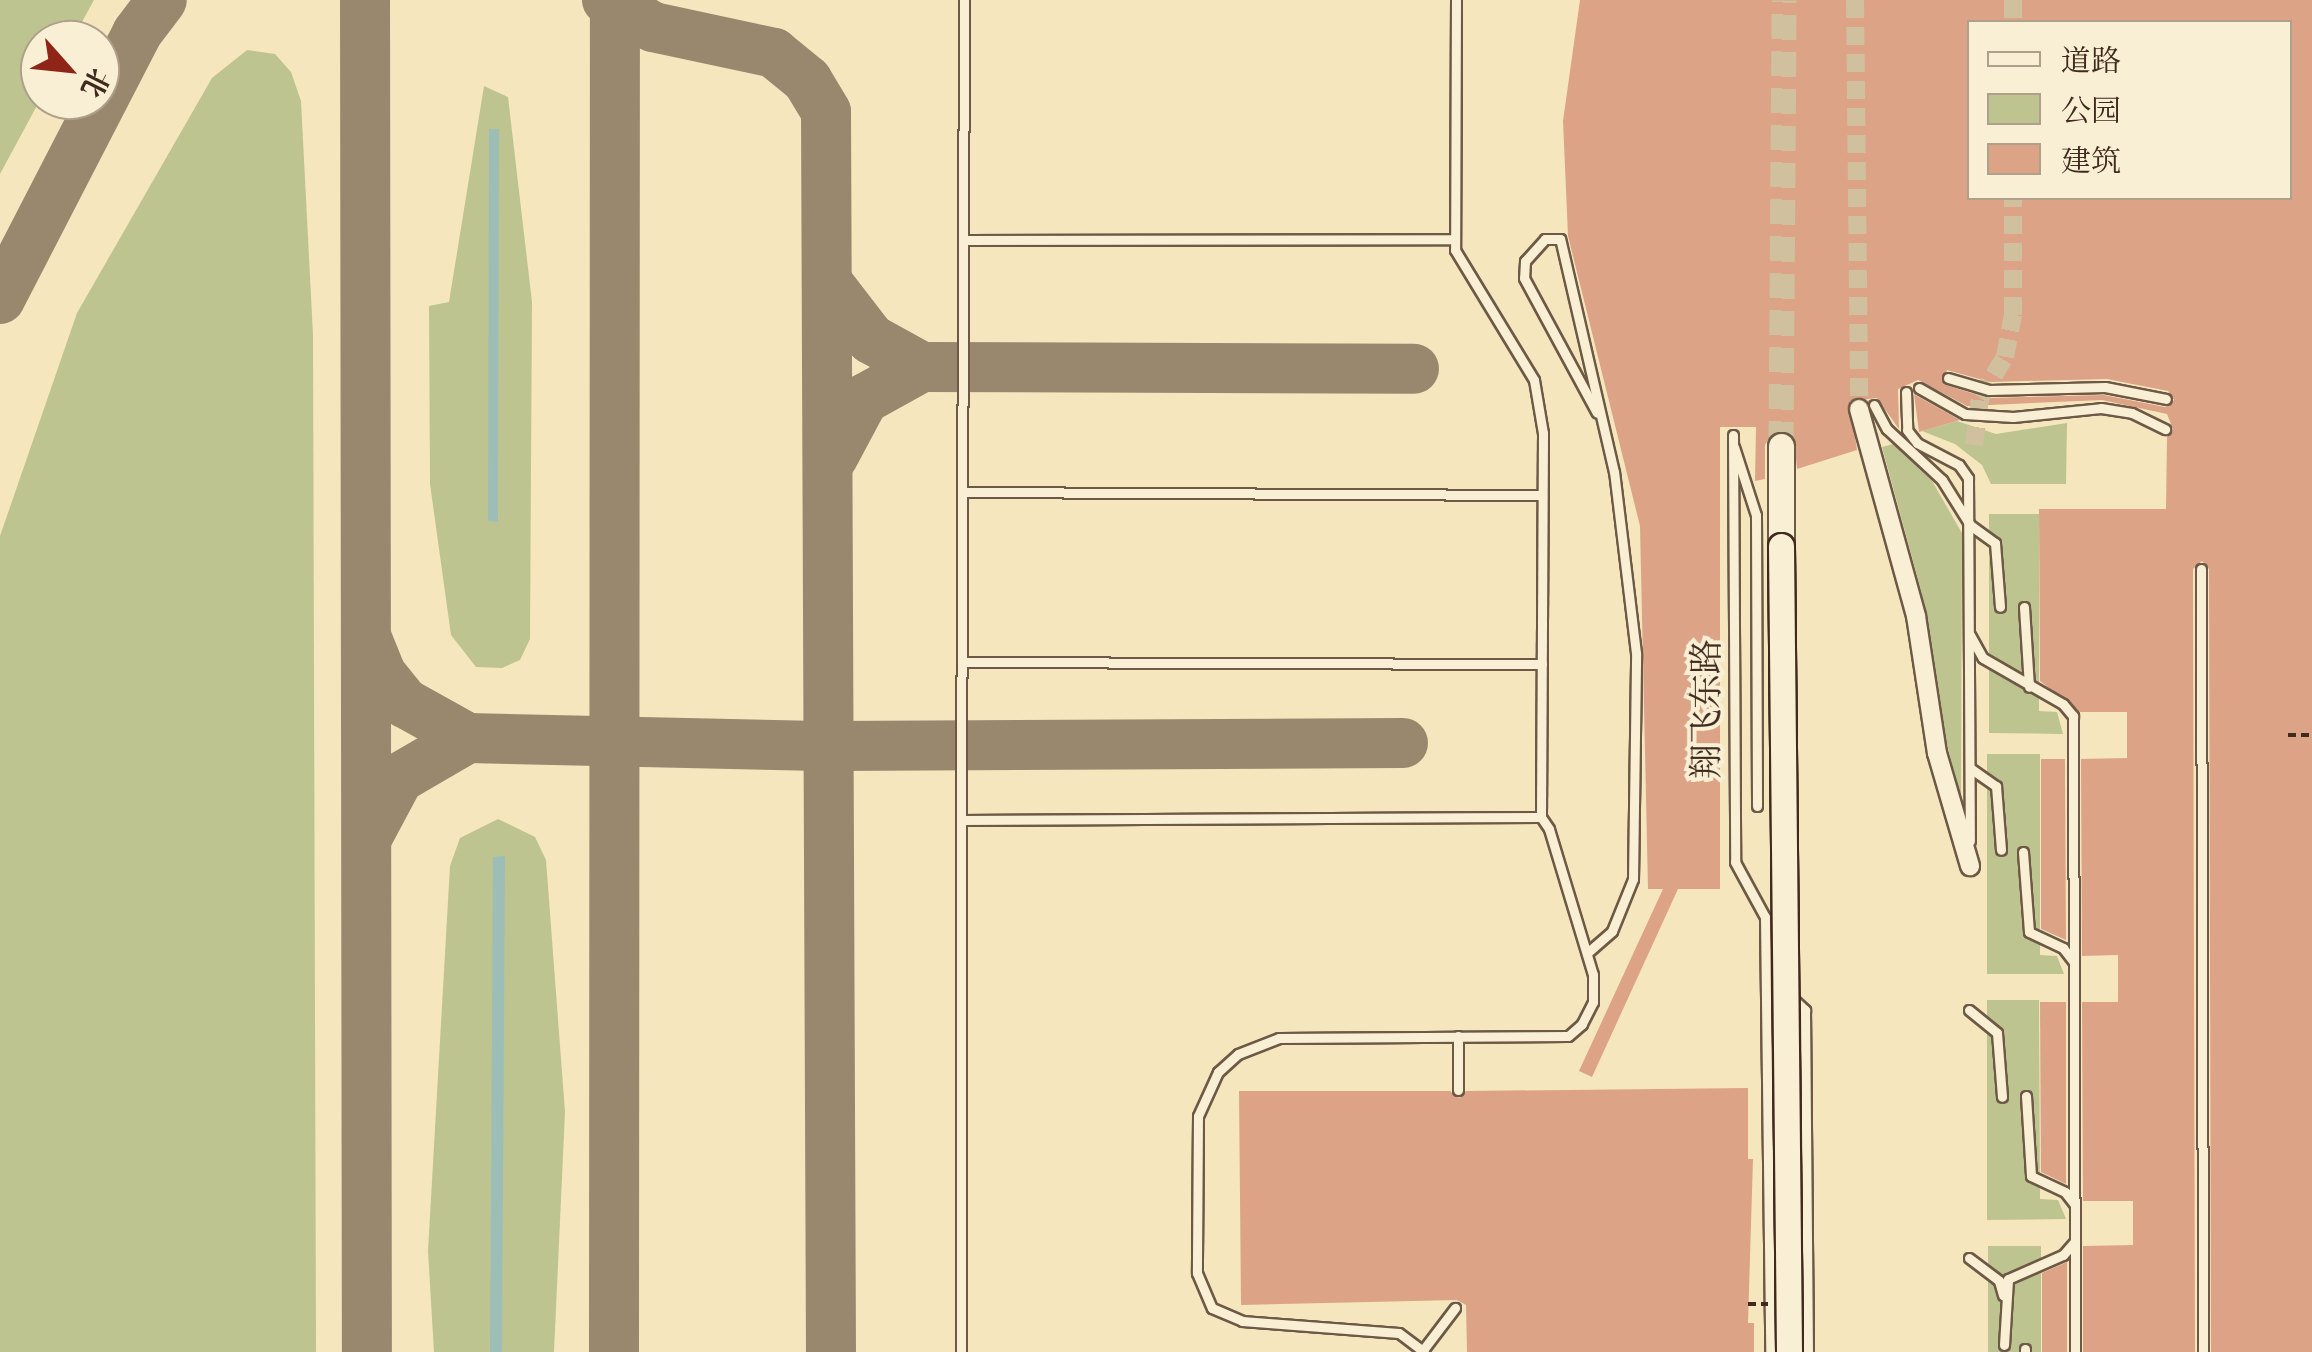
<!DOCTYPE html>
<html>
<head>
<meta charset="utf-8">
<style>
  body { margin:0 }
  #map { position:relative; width:2312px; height:1352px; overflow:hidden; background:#f5e6be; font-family:Cardo,"Noto Serif SC",serif }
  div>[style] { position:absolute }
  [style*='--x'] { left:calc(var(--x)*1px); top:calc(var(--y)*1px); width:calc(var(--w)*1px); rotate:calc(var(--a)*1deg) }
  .green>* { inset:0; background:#bdc490 }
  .water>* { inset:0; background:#9dbeb6 }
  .taxiway>* { height:50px; margin:-25px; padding:0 25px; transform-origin:25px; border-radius:25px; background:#9a886e }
  .building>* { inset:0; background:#dca387 }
  .street-tunnel>* { height:18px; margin-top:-9px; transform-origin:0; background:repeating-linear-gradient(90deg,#d1c09e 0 18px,transparent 0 27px) }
  .secondary-tunnel>* { height:25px; margin-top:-12.5px; transform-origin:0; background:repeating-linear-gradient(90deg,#d1c09e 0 25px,transparent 0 37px) }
  .path>* { height:4px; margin-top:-2px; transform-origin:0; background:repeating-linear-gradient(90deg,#402a1d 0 8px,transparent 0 13px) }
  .roads { filter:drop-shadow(2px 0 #6d5945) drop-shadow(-2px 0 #6d5945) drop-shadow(0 2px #6d5945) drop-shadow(0 -2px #6d5945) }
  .lane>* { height:9px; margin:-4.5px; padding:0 4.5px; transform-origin:4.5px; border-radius:4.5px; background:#f8efd5 }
  .street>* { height:18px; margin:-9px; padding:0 9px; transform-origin:9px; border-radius:9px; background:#f8efd5 }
  .secondary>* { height:25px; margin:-12.5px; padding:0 12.5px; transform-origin:12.5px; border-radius:12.5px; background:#f8efd5 }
  .path-bridge>* { height:4px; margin-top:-2px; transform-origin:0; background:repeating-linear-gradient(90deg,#402a1d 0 8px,transparent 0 13px) }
  .bridges { filter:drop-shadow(2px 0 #402a1d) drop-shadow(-2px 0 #402a1d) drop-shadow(0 2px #402a1d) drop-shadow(0 -2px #402a1d) }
  .secondary-bridge>* { height:25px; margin:-12.5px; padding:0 12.5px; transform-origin:12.5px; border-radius:12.5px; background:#f8efd5 }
  span { translate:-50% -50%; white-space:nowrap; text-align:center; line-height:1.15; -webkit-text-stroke:8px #f8efd5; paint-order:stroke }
  .street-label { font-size:35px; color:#402a1d }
  .legend { position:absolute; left:1967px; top:20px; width:325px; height:180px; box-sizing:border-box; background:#f8efd5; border:2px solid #aea08b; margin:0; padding:12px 18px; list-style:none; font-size:30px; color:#402a1d }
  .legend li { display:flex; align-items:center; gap:20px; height:50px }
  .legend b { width:50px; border:2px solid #aea08b }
  .north { position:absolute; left:20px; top:20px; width:100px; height:100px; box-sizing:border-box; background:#f8efd5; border:2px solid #aea08b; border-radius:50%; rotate:117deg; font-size:28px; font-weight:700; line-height:40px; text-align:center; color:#402a1d }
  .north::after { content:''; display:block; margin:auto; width:35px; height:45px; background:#8f2418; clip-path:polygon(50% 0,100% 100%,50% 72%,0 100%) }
</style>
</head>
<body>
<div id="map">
  <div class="green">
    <i style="clip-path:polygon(0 0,94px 0,72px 40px,40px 40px,40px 100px,0 174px)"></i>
    <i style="clip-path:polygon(247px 50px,275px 54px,291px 72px,301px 101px,313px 335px,316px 1352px,0 1352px,0 536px,77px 313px,212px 78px)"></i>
    <i style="clip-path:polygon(484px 86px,508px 97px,532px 302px,530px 639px,520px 660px,502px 668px,476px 667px,451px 635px,430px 484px,429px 306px,449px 302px)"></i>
    <i style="clip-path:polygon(1957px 421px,1996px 434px,2067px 423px,2066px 484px,1991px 484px,1982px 465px,1955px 444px,1922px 431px)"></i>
    <i style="clip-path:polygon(1893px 444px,1932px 481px,1962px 533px,1961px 798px,1942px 725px,1921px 590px,1882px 447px)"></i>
    <i style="clip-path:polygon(1989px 514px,2039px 514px,2039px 711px,2057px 712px,2063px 734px,1989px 733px)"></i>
    <i style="clip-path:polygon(1987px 754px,2040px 754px,2040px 955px,2057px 956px,2064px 974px,1987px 974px)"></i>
    <i style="clip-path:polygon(498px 819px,535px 837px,546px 860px,565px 1112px,554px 1352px,434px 1352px,428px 1251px,450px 866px,460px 838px)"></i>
    <i style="clip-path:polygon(1987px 1000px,2039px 1000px,2040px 1199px,2058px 1200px,2066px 1219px,1987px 1220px)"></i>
    <i style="clip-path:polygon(1988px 1246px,2041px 1246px,2041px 1352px,1988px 1352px)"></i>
  </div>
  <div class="water">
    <i style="clip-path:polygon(489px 129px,499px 129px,498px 522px,488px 521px)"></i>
    <i style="clip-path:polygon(505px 856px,502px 1352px,490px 1352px,493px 857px)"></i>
  </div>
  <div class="taxiway">
    <i style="--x:365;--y:0;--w:1352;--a:89.92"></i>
    <i style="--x:607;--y:0;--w:53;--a:30.4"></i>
    <i style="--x:653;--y:27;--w:124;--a:12.1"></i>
    <i style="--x:774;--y:53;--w:43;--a:39.3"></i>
    <i style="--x:807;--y:80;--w:37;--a:59"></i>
    <i style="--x:826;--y:112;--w:1240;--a:89.77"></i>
    <i style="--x:831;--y:287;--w:66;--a:52.4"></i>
    <i style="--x:871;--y:339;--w:58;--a:28.8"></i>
    <i style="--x:0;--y:299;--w:299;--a:-62.7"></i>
    <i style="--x:137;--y:33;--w:41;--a:-52.9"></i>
    <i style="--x:833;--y:457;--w:66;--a:-61.9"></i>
    <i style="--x:864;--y:399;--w:66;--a:-28.9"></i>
    <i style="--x:922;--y:367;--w:492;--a:0.2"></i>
    <i style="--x:368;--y:641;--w:37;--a:68"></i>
    <i style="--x:382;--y:675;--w:36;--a:51"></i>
    <i style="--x:405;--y:703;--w:72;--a:29.1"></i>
    <i style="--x:368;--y:836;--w:66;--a:-61.9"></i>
    <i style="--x:399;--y:778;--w:80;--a:-30.1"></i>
    <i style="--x:468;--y:738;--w:364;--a:1.3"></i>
    <i style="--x:832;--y:746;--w:571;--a:-0.3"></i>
    <i style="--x:614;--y:1352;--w:1352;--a:-89.96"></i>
  </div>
  <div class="building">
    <i style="clip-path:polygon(evenodd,1580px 0,2312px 0,2312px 1352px,2211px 1352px,2209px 569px,2202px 561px,2193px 569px,2195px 1352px,2083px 1352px,2083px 1246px,2133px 1245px,2133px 1201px,2083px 1201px,2082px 1002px,2118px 1002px,2118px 955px,2082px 956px,2081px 759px,2127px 758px,2127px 712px,2080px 712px,2040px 681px,2039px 509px,2166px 509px,2167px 437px,2173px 429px,2167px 414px,2102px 400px,1967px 406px,1918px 380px,1898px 389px,1899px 429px,1877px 398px,1850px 401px,1857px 450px,1797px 469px,1794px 437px,1772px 433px,1765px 445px,1765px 479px,1755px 481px,1756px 427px,1720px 427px,1720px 889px,1678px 889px,1592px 1077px,1579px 1071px,1663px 889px,1648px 889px,1640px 526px,1568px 236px,1563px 121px,1580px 0,1970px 22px,2290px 22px,2290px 198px,1970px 198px,1970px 22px,1580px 0,1947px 370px,1990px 382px,2107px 379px,2168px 391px,2174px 400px,2165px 407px,2104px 395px,1987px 398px,1943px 384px,1947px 370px)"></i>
    <i style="clip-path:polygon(1914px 394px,1915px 395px,1960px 420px,1919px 432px)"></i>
    <i style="clip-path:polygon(2041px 759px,2065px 759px,2066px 940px,2041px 929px)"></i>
    <i style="clip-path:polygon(2040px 1002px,2066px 1002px,2066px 1184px,2041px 1172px)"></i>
    <i style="clip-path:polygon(1748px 1088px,1748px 1159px,1753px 1159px,1748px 1323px,1754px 1323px,1754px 1352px,1467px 1352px,1466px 1305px,1457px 1300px,1241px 1305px,1239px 1091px,1450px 1091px,1459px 1098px,1466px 1091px)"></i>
    <i style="clip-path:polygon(2067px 1262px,2067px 1352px,2042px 1352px,2042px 1273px)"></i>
  </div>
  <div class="street-tunnel">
    <i style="--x:1855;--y:0;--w:409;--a:89.4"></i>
    <i style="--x:2013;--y:0;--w:22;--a:90"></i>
    <i style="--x:1974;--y:445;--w:47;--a:-82.7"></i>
    <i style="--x:1980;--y:398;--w:48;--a:-58.6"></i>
    <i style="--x:2005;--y:357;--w:43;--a:-79.2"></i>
    <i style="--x:2013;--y:315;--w:117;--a:-90"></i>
  </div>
  <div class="secondary-tunnel">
    <i style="--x:1781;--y:446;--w:446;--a:-89.6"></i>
  </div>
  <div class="path">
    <i style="--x:2288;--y:735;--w:24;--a:0"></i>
  </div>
  <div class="roads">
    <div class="lane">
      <i style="--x:964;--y:0;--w:820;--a:90.21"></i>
      <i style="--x:961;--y:820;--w:580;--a:-0.3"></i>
      <i style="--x:1541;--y:817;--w:14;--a:56"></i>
      <i style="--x:1549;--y:829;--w:152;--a:73.2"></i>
      <i style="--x:1593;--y:975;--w:27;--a:90"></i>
      <i style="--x:1593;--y:1002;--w:25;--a:117"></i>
      <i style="--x:1582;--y:1024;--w:18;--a:139"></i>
      <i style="--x:1568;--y:1036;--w:289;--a:179.6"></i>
      <i style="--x:1279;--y:1038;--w:44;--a:158.7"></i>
      <i style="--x:1238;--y:1054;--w:27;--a:138"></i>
      <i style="--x:1218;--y:1072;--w:48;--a:114.4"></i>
      <i style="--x:1198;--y:1116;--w:157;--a:90.4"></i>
      <i style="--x:1197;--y:1273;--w:38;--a:67"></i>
      <i style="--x:1212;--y:1308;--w:33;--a:23"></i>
      <i style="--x:1242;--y:1321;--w:157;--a:4.4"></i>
      <i style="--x:1399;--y:1333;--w:31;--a:37"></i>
      <i style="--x:1456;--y:0;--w:250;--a:90.2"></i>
      <i style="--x:1455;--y:250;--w:152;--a:58.7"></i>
      <i style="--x:1534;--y:380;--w:54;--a:80.4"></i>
      <i style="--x:1543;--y:433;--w:384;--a:90.3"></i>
      <i style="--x:964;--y:240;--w:490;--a:-0.1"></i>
      <i style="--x:1948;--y:378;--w:43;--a:16.3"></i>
      <i style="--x:1989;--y:390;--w:116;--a:-1.5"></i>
      <i style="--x:2105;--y:387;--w:62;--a:11.1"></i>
      <i style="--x:1919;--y:388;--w:53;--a:29.5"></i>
      <i style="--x:1965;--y:414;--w:48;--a:3.6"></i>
      <i style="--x:2013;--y:417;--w:88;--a:-5.8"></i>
      <i style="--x:2101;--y:408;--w:31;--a:9"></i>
      <i style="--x:2132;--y:413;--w:37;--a:26"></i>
      <i style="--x:1906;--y:392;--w:38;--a:88"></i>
      <i style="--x:1907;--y:430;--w:16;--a:52"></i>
      <i style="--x:1917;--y:443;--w:47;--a:27.6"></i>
      <i style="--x:1959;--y:465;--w:16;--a:55"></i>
      <i style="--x:1968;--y:478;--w:363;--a:89.7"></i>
      <i style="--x:1874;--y:405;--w:27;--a:62"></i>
      <i style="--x:1887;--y:429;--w:75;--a:42.8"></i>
      <i style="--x:1942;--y:480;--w:53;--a:58.1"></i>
      <i style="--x:1970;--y:525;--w:31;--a:36"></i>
      <i style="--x:1995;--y:543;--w:64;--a:85.5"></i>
      <i style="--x:1733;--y:435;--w:427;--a:89.7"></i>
      <i style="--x:1735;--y:862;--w:63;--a:61.4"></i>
      <i style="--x:1765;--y:917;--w:435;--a:89.3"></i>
      <i style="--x:1734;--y:447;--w:71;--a:72.1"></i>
      <i style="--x:1756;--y:515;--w:291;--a:89.8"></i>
      <i style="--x:966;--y:492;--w:576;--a:0.3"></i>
      <i style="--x:2201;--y:569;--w:783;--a:89.85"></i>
      <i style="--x:2024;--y:607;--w:80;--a:86.4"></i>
      <i style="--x:1970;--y:635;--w:26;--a:61"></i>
      <i style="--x:1983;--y:658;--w:92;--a:29.9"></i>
      <i style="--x:2063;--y:704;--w:16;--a:50"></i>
      <i style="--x:2073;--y:716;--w:636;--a:89.82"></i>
      <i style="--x:962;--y:662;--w:580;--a:0.2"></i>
      <i style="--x:1970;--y:768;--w:32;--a:35"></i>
      <i style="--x:1996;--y:786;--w:64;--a:85.5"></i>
      <i style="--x:961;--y:820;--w:532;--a:90"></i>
      <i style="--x:2023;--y:852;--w:80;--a:85.7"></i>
      <i style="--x:2029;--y:932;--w:38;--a:25"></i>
      <i style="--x:2063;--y:948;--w:16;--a:52"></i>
      <i style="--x:1587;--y:953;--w:33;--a:-41"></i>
      <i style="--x:1612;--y:931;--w:56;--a:-68"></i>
      <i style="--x:1633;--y:879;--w:226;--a:-89.2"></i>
      <i style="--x:1636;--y:653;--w:182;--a:-96.9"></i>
      <i style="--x:1614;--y:472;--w:239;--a:-103"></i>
      <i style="--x:1560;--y:239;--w:15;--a:180"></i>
      <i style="--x:1545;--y:239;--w:30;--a:132"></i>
      <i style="--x:1525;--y:261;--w:17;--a:93"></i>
      <i style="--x:1524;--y:278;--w:153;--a:61.6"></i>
      <i style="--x:1790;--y:996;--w:21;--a:43"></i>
      <i style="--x:1805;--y:1010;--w:342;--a:89.5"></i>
      <i style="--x:1969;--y:1010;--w:36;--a:39"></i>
      <i style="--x:1997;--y:1033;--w:64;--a:85.5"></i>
      <i style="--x:1458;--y:1036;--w:54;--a:90"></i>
      <i style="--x:2026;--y:1096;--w:80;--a:86.4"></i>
      <i style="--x:2031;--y:1176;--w:38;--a:25"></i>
      <i style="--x:2065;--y:1192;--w:16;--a:52"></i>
      <i style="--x:1969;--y:1258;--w:38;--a:37"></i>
      <i style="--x:1999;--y:1281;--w:15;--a:74"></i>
      <i style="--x:2004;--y:1345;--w:66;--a:-86.5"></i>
      <i style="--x:2008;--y:1279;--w:60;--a:-23.6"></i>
      <i style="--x:2063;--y:1255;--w:18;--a:-49"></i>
      <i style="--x:1423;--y:1350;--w:53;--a:-52.7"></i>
      <i style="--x:2025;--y:1352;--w:3;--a:-90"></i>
    </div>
    <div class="street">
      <i style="--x:1859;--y:409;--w:215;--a:74.6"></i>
      <i style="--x:1916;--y:616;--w:139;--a:81.3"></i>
      <i style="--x:1937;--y:753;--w:118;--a:73.7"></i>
    </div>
    <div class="secondary">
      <i style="--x:1781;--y:546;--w:100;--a:-90"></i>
    </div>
  </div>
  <div class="path-bridge">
    <i style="--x:1748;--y:1304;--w:20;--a:0"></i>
  </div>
  <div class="bridges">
    <div class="secondary-bridge">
      <i style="--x:1781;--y:546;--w:806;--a:89.43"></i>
    </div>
  </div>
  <div class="street-label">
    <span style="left:1707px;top:709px;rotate:-90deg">翔飞东路</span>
  </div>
  <ul class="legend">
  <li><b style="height:12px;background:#f8efd5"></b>道路</li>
  <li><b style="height:28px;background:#bdc490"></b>公园</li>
  <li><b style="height:28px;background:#dca387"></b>建筑</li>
  </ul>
  <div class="north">北</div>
</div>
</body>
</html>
